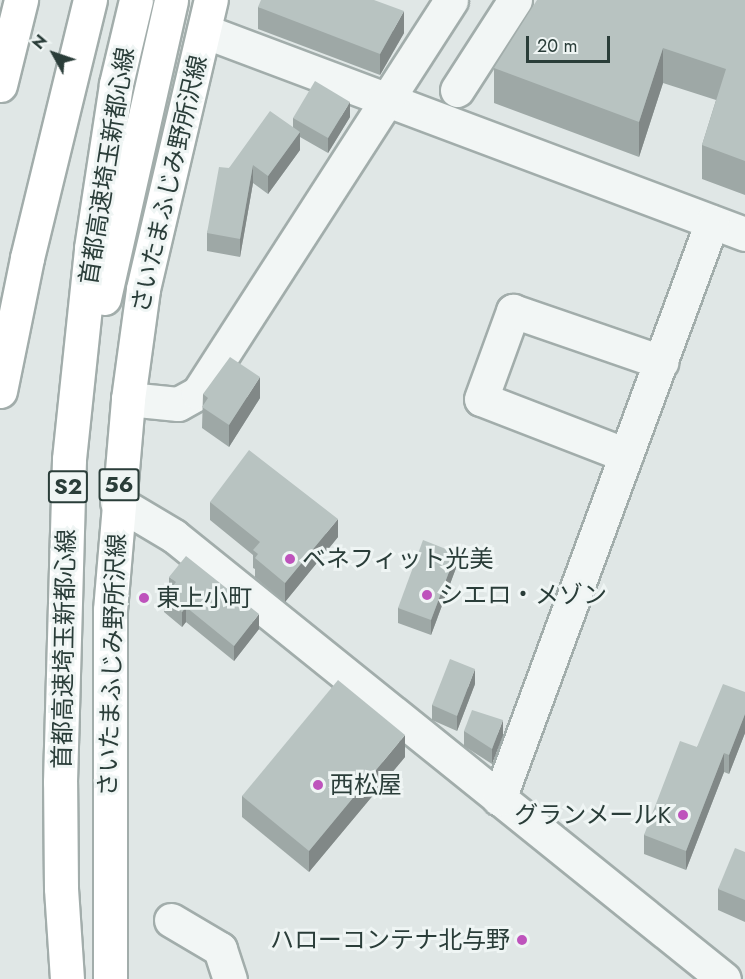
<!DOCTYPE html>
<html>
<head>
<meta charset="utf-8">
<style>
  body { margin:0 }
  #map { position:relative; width:745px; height:979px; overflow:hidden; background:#e0e7e6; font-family:Jost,"Noto Sans JP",sans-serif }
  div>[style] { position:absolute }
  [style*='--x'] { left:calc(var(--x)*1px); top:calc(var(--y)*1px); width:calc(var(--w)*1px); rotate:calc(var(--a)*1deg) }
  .roads { filter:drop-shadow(2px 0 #a2adab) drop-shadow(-2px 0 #a2adab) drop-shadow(0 2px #a2adab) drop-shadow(0 -2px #a2adab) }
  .minor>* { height:33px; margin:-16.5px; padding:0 16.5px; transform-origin:16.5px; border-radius:16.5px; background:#f2f6f5 }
  .major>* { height:33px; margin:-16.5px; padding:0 16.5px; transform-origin:16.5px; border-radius:16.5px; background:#fff }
  .highway>* { height:33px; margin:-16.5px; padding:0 16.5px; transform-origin:16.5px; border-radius:16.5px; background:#fff }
  .wall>* { inset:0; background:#9ea8a6 }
  .shaded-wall>* { inset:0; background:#818887 }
  .building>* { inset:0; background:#b8c3c1 }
  .dots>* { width:16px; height:16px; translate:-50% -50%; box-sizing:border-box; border:3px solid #eff5f4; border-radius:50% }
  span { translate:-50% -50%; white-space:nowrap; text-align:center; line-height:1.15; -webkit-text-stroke:6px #eff5f4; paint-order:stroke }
  .shield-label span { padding:2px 4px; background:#eff5f4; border:2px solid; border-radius:4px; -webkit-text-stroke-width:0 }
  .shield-label { font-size:22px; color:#2a3d39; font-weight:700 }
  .street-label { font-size:24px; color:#2a3d39 }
  .poi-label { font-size:24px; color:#2a3d39 }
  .left { translate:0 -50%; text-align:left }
  .right { translate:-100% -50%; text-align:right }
  .north { position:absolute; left:24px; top:24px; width:60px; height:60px; -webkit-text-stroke:4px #eff5f4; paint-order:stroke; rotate:310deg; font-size:16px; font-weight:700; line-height:24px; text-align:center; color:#2a3d39 }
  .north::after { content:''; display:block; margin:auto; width:21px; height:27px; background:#2a3d39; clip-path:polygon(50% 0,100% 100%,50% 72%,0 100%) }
  .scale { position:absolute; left:526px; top:36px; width:84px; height:27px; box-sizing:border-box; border:3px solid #2a3d39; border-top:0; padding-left:8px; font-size:18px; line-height:21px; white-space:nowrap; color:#2a3d39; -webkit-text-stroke:4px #eff5f4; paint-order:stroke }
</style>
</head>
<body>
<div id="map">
  <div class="roads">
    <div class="minor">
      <i style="--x:204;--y:31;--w:578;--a:20.57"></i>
      <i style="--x:457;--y:90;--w:107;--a:-57.2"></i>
      <i style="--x:128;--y:399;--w:50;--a:5.7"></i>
      <i style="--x:178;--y:404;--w:23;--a:-29"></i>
      <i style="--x:198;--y:393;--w:467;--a:-57.2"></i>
      <i style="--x:626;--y:455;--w:155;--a:-158.9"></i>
      <i style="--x:481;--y:399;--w:94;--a:-70"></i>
      <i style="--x:513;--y:311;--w:157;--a:19"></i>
      <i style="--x:117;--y:502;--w:66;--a:30.8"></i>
      <i style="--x:174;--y:536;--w:706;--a:38.85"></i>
      <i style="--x:499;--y:799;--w:615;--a:-69.74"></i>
      <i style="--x:171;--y:920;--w:57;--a:30.6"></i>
      <i style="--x:220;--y:949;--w:32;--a:72"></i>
    </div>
    <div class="major">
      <i style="--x:0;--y:85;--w:88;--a:-76.1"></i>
      <i style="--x:110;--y:979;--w:369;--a:-90"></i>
      <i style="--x:110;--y:610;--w:212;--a:-85.1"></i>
      <i style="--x:128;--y:399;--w:111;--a:-82.2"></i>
      <i style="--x:143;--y:289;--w:297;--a:-76.8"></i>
    </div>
    <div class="highway">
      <i style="--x:104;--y:298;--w:305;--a:-77.3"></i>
      <i style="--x:0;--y:391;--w:136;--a:-78.5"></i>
      <i style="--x:27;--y:258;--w:266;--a:-76.3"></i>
      <i style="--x:67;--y:979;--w:91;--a:-93.8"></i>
      <i style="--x:61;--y:888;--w:106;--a:-90.5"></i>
      <i style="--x:60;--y:782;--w:323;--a:-88.4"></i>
      <i style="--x:69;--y:459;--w:212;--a:-84"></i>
      <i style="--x:91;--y:248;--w:166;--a:-81.3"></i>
      <i style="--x:116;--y:84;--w:86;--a:-76.6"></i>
    </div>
  </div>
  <div class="wall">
    <i style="clip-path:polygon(745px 0,745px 195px,702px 179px,702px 145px,716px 100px,663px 83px,639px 157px,494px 103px,494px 68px)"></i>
    <i style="clip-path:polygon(258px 7px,404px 33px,380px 75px,258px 29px)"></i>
    <i style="clip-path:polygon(350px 117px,328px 153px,300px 137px,300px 150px,268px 194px,253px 183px,240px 257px,207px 251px,207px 233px,229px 168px,293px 127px,293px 118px)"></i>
    <i style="clip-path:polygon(203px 394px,260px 398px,229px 447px,202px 428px)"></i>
    <i style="clip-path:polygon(210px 502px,338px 537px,285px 602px,255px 577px,255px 569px,253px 568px,253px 555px,210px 520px)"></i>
    <i style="clip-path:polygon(456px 568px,431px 635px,398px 623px,398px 608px)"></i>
    <i style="clip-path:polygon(169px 577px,259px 629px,234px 661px,186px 622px,182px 627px,164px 612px,164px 597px,169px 590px)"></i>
    <i style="clip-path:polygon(475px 684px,457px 731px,432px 720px,432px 705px)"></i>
    <i style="clip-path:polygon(745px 692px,745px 733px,729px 774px,724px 772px,686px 870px,644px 854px,644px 835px,697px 747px)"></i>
    <i style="clip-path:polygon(464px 731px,503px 735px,492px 764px,464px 746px)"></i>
    <i style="clip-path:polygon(405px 757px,309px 872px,242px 817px,242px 796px)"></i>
    <i style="clip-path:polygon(745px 852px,745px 922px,718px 910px,718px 889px)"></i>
  </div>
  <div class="shaded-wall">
    <i style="clip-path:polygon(404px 11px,404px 33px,380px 75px,380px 54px)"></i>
    <i style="clip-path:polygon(663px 48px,663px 83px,639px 157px,639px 122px)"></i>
    <i style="clip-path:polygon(350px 102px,350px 117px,328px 153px,328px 138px)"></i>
    <i style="clip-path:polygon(300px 132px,300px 150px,268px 194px,268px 176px)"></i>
    <i style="clip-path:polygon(253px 165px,253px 183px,240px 257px,240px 239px)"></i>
    <i style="clip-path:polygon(260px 377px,260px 398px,229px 447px,229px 425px)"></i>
    <i style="clip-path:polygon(338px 519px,338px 537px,285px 602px,285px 583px)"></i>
    <i style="clip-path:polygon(456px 553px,456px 568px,431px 635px,431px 620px)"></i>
    <i style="clip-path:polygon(186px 607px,186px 622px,182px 627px,182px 612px)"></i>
    <i style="clip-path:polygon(259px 614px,259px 629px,234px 661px,234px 646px)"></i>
    <i style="clip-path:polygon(475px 669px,475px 684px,457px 731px,457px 716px)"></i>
    <i style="clip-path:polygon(745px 714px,745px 733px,729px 774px,729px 755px)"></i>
    <i style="clip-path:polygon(503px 720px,503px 735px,492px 764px,492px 749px)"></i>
    <i style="clip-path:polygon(405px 735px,405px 757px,309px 872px,309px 851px)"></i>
    <i style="clip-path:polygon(724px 753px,724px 772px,686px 870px,686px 851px)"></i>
  </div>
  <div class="building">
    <i style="clip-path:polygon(261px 0,374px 0,404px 11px,380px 54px,258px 7px)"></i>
    <i style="clip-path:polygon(537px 0,745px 0,745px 161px,702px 145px,726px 69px,663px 48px,639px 122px,494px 68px)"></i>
    <i style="clip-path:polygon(315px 81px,350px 102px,328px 138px,293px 118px)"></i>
    <i style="clip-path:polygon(270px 111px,300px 132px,268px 176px,253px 165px,240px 239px,207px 233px,219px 167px,229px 168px)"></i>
    <i style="clip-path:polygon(230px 357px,260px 377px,229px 425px,202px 407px,208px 398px,203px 394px)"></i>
    <i style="clip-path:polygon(249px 450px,338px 519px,285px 583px,255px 558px,258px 554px,253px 550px,260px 542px,210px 502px)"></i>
    <i style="clip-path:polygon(423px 540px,456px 553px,431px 620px,398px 608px)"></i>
    <i style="clip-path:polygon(186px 556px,259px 614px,234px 646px,186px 607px,182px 612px,164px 597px,176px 582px,169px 577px)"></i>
    <i style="clip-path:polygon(450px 659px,475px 669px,457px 716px,432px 705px)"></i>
    <i style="clip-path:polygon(338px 680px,405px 735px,309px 851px,242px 796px)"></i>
    <i style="clip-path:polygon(723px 684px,745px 692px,745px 714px,729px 755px,724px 753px,686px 851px,644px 835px,680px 741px,697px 747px)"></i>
    <i style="clip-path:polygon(472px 710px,503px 720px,492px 749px,464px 731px)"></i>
    <i style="clip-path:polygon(735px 848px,745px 852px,745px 900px,718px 889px)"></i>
  </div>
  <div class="dots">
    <i style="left:290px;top:559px;background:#be53bc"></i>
    <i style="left:427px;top:595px;background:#be53bc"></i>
    <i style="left:144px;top:598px;background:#be53bc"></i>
    <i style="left:318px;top:785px;background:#be53bc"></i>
    <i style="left:683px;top:815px;background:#be53bc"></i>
    <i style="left:522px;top:940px;background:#be53bc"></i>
  </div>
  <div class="shield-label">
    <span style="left:119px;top:485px">56</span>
    <span style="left:68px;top:487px">S2</span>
  </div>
  <div class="street-label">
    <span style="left:107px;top:166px;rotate:-81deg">首都高速埼玉新都心線</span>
    <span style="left:169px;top:184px;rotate:-77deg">さいたまふじみ野所沢線</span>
    <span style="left:64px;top:649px;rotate:-89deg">首都高速埼玉新都心線</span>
    <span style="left:112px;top:665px;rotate:-88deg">さいたまふじみ野所沢線</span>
  </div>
  <div class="poi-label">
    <span class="left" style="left:302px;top:559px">ベネフィット光美</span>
    <span class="left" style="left:439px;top:595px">シエロ・メゾン</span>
    <span class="left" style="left:156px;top:598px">東上小町</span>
    <span class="left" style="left:330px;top:785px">西松屋</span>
    <span class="right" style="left:671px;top:815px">グランメールK</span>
    <span class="right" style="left:510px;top:940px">ハローコンテナ北与野</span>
  </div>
  <div class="north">N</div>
  <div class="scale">20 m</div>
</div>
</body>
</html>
